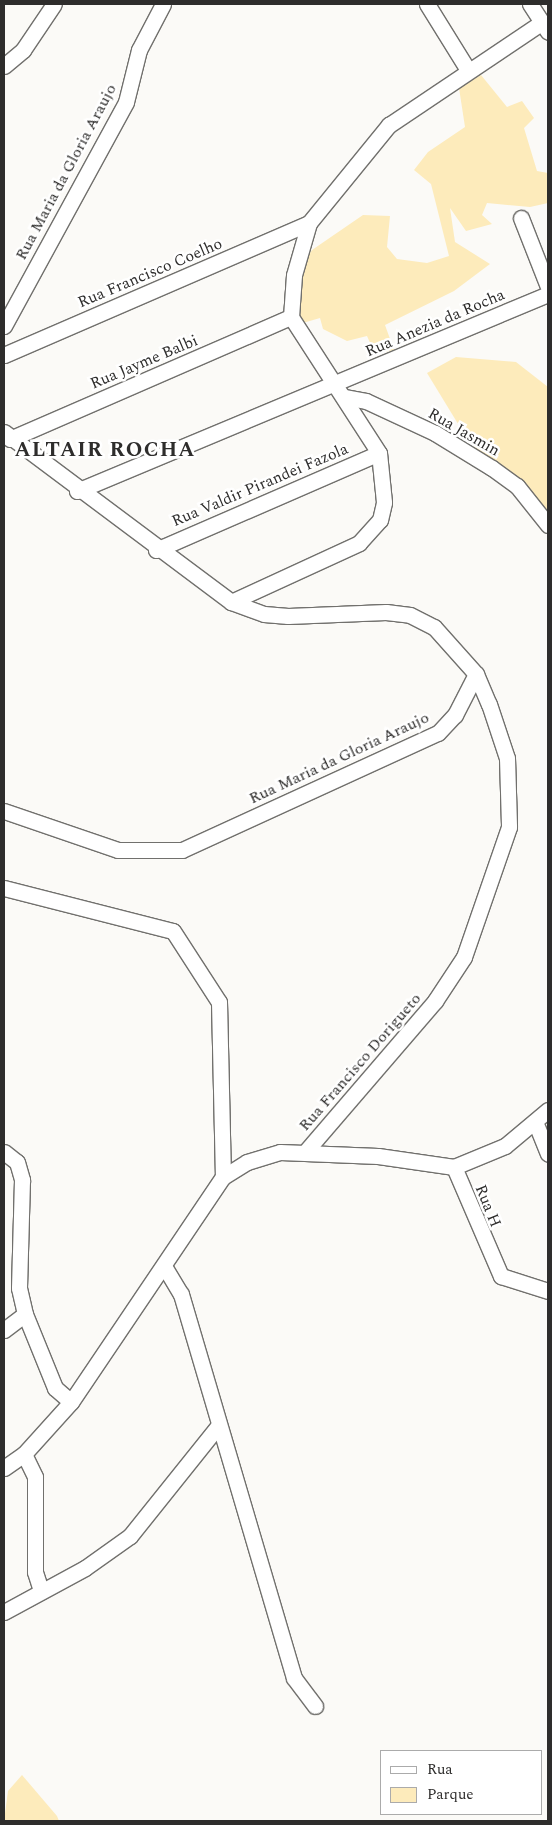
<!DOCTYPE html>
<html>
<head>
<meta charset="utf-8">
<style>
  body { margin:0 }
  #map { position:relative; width:552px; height:1825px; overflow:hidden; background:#fbfaf7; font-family:Spectral,serif }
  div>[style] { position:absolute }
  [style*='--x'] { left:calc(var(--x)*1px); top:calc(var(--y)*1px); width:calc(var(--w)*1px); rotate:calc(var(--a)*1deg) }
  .green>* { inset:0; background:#fdebbb }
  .roads { filter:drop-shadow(1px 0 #71706d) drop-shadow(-1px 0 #71706d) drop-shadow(0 1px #71706d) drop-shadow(0 -1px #71706d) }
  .minor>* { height:15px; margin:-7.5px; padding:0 7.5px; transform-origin:7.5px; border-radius:7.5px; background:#fff }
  span { translate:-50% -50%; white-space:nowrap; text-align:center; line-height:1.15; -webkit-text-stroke:5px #fff; paint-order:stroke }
  .street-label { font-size:16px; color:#2e2d2c }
  .district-label { font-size:21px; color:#2e2d2c; font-weight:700; letter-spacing:1px }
  .frame { position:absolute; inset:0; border:5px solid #2e2d2c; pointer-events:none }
  .legend { position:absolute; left:380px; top:1750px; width:162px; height:65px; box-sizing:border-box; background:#fff; border:1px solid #ababab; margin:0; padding:6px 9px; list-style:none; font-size:15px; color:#2e2d2c }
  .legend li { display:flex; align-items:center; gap:10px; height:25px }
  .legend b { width:25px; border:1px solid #ababab }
</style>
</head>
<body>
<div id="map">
  <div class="green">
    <i style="clip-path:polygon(481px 75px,507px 107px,522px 101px,534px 118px,524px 128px,537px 171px,548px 173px,548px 203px,530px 207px,487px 203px,482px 215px,492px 224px,466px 231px,450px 208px,455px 242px,490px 264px,454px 291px,385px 325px,394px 350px,375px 354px,367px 336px,347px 341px,323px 329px,320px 318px,296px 325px,294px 275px,312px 250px,363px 215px,390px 216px,387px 247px,397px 259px,427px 263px,449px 256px,431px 184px,414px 170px,428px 152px,465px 127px,459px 88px)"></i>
    <i style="clip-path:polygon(456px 357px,516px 362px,548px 387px,548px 534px,466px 437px,427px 373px)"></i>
    <i style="clip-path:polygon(22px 1775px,57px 1816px,59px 1821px,4px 1821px,8px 1791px)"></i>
  </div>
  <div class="roads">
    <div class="minor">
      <i style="--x:427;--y:4;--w:78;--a:58.2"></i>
      <i style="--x:530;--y:4;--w:33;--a:57"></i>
      <i style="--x:4;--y:66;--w:25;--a:-40"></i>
      <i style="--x:23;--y:50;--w:55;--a:-56"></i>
      <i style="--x:521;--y:218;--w:74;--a:68.6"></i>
      <i style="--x:4;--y:326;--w:255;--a:-61.4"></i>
      <i style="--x:126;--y:102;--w:54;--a:-76"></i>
      <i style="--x:139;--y:50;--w:52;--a:-62.4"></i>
      <i style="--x:4;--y:355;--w:332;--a:-23.4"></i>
      <i style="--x:344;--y:397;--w:22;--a:10"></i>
      <i style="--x:366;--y:401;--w:76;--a:24.9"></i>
      <i style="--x:435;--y:433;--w:67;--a:31.6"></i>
      <i style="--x:492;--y:468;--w:31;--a:36"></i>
      <i style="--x:517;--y:486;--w:50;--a:51.5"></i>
      <i style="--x:4;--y:432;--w:284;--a:36.8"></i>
      <i style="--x:231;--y:602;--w:35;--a:20"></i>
      <i style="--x:264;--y:614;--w:24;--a:5"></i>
      <i style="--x:288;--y:616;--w:98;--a:-2.3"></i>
      <i style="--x:386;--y:612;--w:24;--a:7"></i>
      <i style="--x:410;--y:615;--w:27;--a:27"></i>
      <i style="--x:434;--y:627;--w:63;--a:48.2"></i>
      <i style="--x:476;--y:674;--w:33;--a:67"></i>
      <i style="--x:489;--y:704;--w:57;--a:71.6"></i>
      <i style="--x:507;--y:758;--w:69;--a:88.3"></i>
      <i style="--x:509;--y:827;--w:138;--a:109.1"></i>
      <i style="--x:464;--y:957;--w:53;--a:123.4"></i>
      <i style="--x:435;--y:1001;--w:199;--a:130.7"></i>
      <i style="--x:10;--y:439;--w:306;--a:-23.5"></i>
      <i style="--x:77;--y:491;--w:511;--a:-22.7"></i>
      <i style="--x:156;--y:550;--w:243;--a:-23.5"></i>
      <i style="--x:231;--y:602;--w:141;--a:-24.7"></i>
      <i style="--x:359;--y:543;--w:31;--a:-48"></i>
      <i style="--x:380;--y:520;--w:18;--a:-77"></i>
      <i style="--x:384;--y:502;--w:49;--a:-95.8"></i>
      <i style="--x:379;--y:453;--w:162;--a:-122.9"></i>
      <i style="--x:291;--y:317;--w:42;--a:-85.9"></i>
      <i style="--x:294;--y:275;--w:54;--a:-73.9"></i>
      <i style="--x:309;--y:223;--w:127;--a:-50.8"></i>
      <i style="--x:389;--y:125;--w:184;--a:-33.9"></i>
      <i style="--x:4;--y:811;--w:120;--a:18.9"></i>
      <i style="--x:118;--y:850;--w:64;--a:0"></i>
      <i style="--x:182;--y:850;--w:281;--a:-24.6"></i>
      <i style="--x:438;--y:733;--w:25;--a:-47"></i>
      <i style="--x:455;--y:715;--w:46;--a:-62.9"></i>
      <i style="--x:4;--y:888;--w:174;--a:14.3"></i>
      <i style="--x:173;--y:931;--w:85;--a:57.1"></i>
      <i style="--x:219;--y:1002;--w:175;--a:88.7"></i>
      <i style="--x:536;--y:1124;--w:32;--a:68"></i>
      <i style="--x:4;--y:1152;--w:16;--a:38"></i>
      <i style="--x:17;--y:1162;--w:19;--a:74"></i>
      <i style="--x:22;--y:1180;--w:108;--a:91.6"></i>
      <i style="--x:19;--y:1288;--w:27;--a:77"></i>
      <i style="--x:25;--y:1314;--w:80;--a:67.9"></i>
      <i style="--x:55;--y:1388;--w:21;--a:41"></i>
      <i style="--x:454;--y:1167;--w:119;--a:66.7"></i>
      <i style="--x:501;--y:1276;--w:49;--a:17.7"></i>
      <i style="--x:164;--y:1266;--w:33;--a:59"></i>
      <i style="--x:181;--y:1294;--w:400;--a:73.6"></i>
      <i style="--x:294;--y:1678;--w:35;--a:53"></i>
      <i style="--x:4;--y:1330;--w:26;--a:-37"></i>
      <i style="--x:24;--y:1454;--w:25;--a:64"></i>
      <i style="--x:35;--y:1477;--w:95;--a:90"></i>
      <i style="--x:35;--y:1572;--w:19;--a:72"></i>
      <i style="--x:4;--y:1468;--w:24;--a:-35"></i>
      <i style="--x:24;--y:1454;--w:70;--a:-47.9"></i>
      <i style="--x:71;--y:1402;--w:272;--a:-56"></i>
      <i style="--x:223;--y:1177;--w:28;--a:-32"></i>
      <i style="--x:247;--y:1162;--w:34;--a:-17"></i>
      <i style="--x:280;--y:1152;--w:98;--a:2.3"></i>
      <i style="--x:378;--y:1156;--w:77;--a:8.2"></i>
      <i style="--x:454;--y:1167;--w:55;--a:-22.4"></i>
      <i style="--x:505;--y:1146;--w:56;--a:-39.9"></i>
      <i style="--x:4;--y:1612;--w:92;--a:-28.5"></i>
      <i style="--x:85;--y:1568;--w:55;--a:-35.4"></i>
      <i style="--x:130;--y:1536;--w:142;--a:-51.3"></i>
    </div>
  </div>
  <div class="street-label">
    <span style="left:66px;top:172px;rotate:-62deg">Rua Maria da Gloria Araujo</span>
    <span style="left:150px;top:273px;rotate:-23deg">Rua Francisco Coelho</span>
    <span style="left:435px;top:323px;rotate:-23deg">Rua Anezia da Rocha</span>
    <span style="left:144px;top:362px;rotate:-23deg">Rua Jayme Balbi</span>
    <span style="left:464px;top:432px;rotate:30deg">Rua Jasmin</span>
    <span style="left:260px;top:485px;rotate:-23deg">Rua Valdir Pirandei Fazola</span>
    <span style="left:339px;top:758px;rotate:-25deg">Rua Maria da Gloria Araujo</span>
    <span style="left:360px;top:1062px;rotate:-49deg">Rua Francisco Dorigueto</span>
    <span style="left:488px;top:1206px;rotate:68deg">Rua H</span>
  </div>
  <div class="district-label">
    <span style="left:105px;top:450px">ALTAIR ROCHA</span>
  </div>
  <div class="frame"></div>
  <ul class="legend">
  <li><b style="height:6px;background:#fff"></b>Rua</li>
  <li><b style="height:14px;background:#fdebbb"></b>Parque</li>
  </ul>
</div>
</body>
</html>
